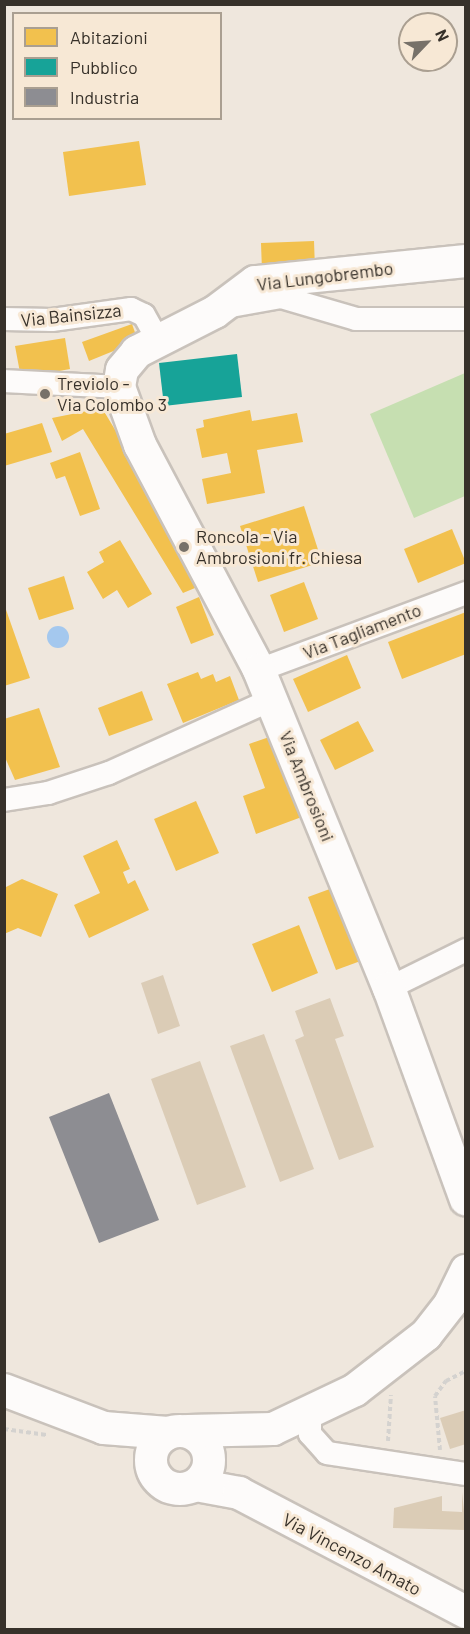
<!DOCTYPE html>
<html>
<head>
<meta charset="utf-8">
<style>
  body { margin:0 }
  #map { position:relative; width:470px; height:1634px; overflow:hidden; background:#efe7dd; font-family:Barlow,sans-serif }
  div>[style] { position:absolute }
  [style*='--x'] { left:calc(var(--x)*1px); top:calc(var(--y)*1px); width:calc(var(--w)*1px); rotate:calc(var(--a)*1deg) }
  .green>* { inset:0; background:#c6dfb1 }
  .water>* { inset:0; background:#a4c8ee }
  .round { border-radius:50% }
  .homes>* { inset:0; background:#f2c14e }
  .public>* { inset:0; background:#17a398 }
  .industry>* { inset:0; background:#8d8d92 }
  .building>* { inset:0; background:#dbccb6 }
  .path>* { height:4px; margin-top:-2px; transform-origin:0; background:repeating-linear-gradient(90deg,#d4d2cf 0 4.5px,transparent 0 7.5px) }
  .roads { filter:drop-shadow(2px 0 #c9c2bb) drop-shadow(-2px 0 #c9c2bb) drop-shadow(0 2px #c9c2bb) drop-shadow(0 -2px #c9c2bb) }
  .street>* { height:22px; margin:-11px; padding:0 11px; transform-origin:11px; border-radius:11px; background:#fdfbfa }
  .secondary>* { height:32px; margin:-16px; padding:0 16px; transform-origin:16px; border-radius:16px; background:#fdfbfa }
  .secondary>.ring { margin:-16px; padding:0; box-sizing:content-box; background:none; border:32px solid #fdfbfa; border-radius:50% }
  .dots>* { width:16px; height:16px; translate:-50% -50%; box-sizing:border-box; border:3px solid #f7e8d5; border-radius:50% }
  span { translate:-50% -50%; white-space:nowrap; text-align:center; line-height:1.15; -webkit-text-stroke:6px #f7e8d5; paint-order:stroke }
  .street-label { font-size:18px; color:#37312a }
  .poi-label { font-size:18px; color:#37312a }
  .left { translate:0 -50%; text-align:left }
  .frame { position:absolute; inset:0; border:6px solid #37312a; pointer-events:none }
  .legend { position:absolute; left:12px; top:12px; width:210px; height:108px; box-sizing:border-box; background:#f7e8d5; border:2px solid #aa9f91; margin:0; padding:8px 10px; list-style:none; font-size:18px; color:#37312a }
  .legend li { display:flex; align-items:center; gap:12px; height:30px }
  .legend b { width:30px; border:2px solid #aa9f91 }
  .north { position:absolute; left:398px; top:12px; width:60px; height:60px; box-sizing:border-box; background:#f7e8d5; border:2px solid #aa9f91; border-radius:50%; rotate:65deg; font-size:16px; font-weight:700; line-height:24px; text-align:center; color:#37312a }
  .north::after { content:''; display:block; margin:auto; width:21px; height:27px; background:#777169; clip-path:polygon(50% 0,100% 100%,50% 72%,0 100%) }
</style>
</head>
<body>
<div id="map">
  <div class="green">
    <i style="clip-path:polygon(465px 373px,465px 496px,414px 518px,370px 414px)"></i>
  </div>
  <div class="water">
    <i class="round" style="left:47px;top:626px;width:22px;height:22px"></i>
  </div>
  <div class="homes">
    <i style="clip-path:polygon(139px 141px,146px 185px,69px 196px,63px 152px)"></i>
    <i style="clip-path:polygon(314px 241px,315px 269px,262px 271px,261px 243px)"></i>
    <i style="clip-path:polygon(132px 324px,138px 341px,89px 361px,82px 342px)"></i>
    <i style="clip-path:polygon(65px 338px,70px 369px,21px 378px,15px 346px)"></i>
    <i style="clip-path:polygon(102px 408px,207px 583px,183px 593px,83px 429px,62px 441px,52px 418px)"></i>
    <i style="clip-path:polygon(250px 410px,252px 421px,297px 413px,303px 442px,257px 450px,265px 493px,207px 504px,202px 479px,231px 473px,227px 453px,202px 458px,196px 429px,204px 427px,203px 420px)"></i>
    <i style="clip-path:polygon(42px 423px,52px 452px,4px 466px,4px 434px)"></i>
    <i style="clip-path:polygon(80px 452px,100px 509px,80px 516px,65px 476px,56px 479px,50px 463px)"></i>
    <i style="clip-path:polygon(304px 506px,322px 562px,258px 582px,240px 526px)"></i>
    <i style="clip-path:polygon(452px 529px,466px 563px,418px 583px,404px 549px)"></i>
    <i style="clip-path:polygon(120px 540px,152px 594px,128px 608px,117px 590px,103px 599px,87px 572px,104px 562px,99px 552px)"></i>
    <i style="clip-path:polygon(64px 576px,74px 609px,39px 620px,28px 588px)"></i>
    <i style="clip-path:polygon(304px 582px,318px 619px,284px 632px,270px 595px)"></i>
    <i style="clip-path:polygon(199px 597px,214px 635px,191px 644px,176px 607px)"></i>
    <i style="clip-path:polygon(4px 604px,30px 678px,4px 686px)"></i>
    <i style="clip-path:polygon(466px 612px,466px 654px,402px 679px,388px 642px)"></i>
    <i style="clip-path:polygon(347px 655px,361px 688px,308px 712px,293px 679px)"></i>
    <i style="clip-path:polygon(198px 672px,201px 679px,213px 674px,216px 682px,230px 676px,239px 700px,183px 723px,167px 684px)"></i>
    <i style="clip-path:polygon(142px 691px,153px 720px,109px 736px,98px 708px)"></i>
    <i style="clip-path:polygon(39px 708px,60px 767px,15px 780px,4px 755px,4px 719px)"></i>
    <i style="clip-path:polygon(358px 721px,374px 751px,335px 770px,320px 740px)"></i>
    <i style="clip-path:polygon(278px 734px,307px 815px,256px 834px,243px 796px,265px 788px,249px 744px)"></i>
    <i style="clip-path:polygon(196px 801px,219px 853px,176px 871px,154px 819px)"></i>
    <i style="clip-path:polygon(117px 840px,130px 869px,123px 872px,128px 884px,135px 880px,149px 910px,89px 938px,74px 905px,100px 893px,83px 856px)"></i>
    <i style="clip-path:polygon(22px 879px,58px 894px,41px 937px,18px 928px,4px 934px,4px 888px)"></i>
    <i style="clip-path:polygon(338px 886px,366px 959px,336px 970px,308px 897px)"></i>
    <i style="clip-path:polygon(299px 925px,318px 973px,272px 992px,252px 944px)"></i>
  </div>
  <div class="public">
    <i style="clip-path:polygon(237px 354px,242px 397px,164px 406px,159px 363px)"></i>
  </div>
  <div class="industry">
    <i style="clip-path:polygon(109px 1093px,159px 1220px,99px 1243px,49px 1117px)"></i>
  </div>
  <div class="building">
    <i style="clip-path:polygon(163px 975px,180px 1026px,158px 1034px,141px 983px)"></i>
    <i style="clip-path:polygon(330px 998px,344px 1036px,335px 1039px,374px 1147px,339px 1160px,295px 1040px,304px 1036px,295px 1011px)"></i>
    <i style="clip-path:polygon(264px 1034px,314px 1169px,280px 1182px,230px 1046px)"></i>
    <i style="clip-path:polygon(200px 1061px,246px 1187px,197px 1205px,151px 1079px)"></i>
    <i style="clip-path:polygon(466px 1410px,466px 1444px,450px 1449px,440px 1418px)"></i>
    <i style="clip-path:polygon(462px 1492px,466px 1530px,393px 1528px,394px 1508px,442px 1496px,442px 1511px,462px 1512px)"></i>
  </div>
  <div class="path">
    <i style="--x:4;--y:1429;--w:43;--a:7.9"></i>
    <i style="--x:388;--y:1441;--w:46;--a:-86.3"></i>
    <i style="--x:440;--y:1450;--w:54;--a:-95.3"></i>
    <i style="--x:435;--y:1396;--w:19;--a:-54"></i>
    <i style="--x:446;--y:1381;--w:22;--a:-27"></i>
  </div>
  <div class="roads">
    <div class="street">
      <i style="--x:231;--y:306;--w:51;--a:-10.2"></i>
      <i style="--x:281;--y:297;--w:78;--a:16.3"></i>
      <i style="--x:356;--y:319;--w:110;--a:0"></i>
      <i style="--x:4;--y:319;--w:48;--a:1.2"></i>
      <i style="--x:52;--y:320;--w:80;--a:-7.9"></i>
      <i style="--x:131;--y:309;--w:14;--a:25"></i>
      <i style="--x:144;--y:315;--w:29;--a:61"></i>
      <i style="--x:4;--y:381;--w:115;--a:3"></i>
      <i style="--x:259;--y:670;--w:221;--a:-20.4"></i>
      <i style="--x:4;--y:800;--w:45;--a:-9"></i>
      <i style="--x:48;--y:793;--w:64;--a:-18.2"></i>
      <i style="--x:109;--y:773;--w:178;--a:-24.3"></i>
      <i style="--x:389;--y:988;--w:86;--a:-26.3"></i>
      <i style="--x:310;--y:1413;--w:21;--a:90"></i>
      <i style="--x:310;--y:1434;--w:25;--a:48"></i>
      <i style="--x:327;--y:1453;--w:141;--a:8.6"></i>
    </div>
    <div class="secondary">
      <i style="--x:466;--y:261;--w:212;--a:174.3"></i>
      <i style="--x:255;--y:282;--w:50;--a:143.1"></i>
      <i style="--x:215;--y:312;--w:88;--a:152.9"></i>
      <i style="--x:137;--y:352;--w:23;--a:130"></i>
      <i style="--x:122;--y:370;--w:17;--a:100"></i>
      <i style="--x:119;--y:387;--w:62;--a:70.1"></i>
      <i style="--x:140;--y:445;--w:255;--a:62.1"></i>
      <i style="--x:259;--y:670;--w:344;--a:67.8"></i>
      <i style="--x:389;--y:988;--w:225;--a:70"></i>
      <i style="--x:4;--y:1390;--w:107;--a:20.8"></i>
      <i style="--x:104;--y:1428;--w:64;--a:4.5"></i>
      <i class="ring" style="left:151px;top:1431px;width:26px;height:26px"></i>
      <i style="--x:188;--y:1431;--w:85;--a:-1.3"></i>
      <i style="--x:273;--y:1429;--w:91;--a:-25.4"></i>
      <i style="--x:355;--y:1390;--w:90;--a:-37.8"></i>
      <i style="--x:426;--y:1335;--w:39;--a:-52"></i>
      <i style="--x:450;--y:1304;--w:37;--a:-64"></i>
      <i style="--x:196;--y:1485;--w:44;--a:10.5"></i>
      <i style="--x:239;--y:1493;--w:256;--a:27.7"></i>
    </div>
  </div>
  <div class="dots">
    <i style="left:45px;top:394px;background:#777169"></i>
    <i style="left:184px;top:547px;background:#777169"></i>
  </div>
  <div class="street-label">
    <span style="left:325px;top:276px;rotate:-7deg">Via Lungobrembo</span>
    <span style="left:71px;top:315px;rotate:-6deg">Via Bainsizza</span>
    <span style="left:362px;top:631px;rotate:-21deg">Via Tagliamento</span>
    <span style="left:307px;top:786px;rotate:68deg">Via Ambrosioni</span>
    <span style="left:352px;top:1554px;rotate:28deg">Via Vincenzo Amato</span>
  </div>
  <div class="poi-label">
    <span class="left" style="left:57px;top:394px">Treviolo -<br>Via Colombo 3</span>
    <span class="left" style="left:196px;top:547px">Roncola - Via<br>Ambrosioni fr. Chiesa</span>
  </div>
  <div class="frame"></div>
  <ul class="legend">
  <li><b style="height:16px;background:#f2c14e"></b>Abitazioni</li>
  <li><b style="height:16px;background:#17a398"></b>Pubblico</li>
  <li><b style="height:16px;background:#8d8d92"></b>Industria</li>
  </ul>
  <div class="north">N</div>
</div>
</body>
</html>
